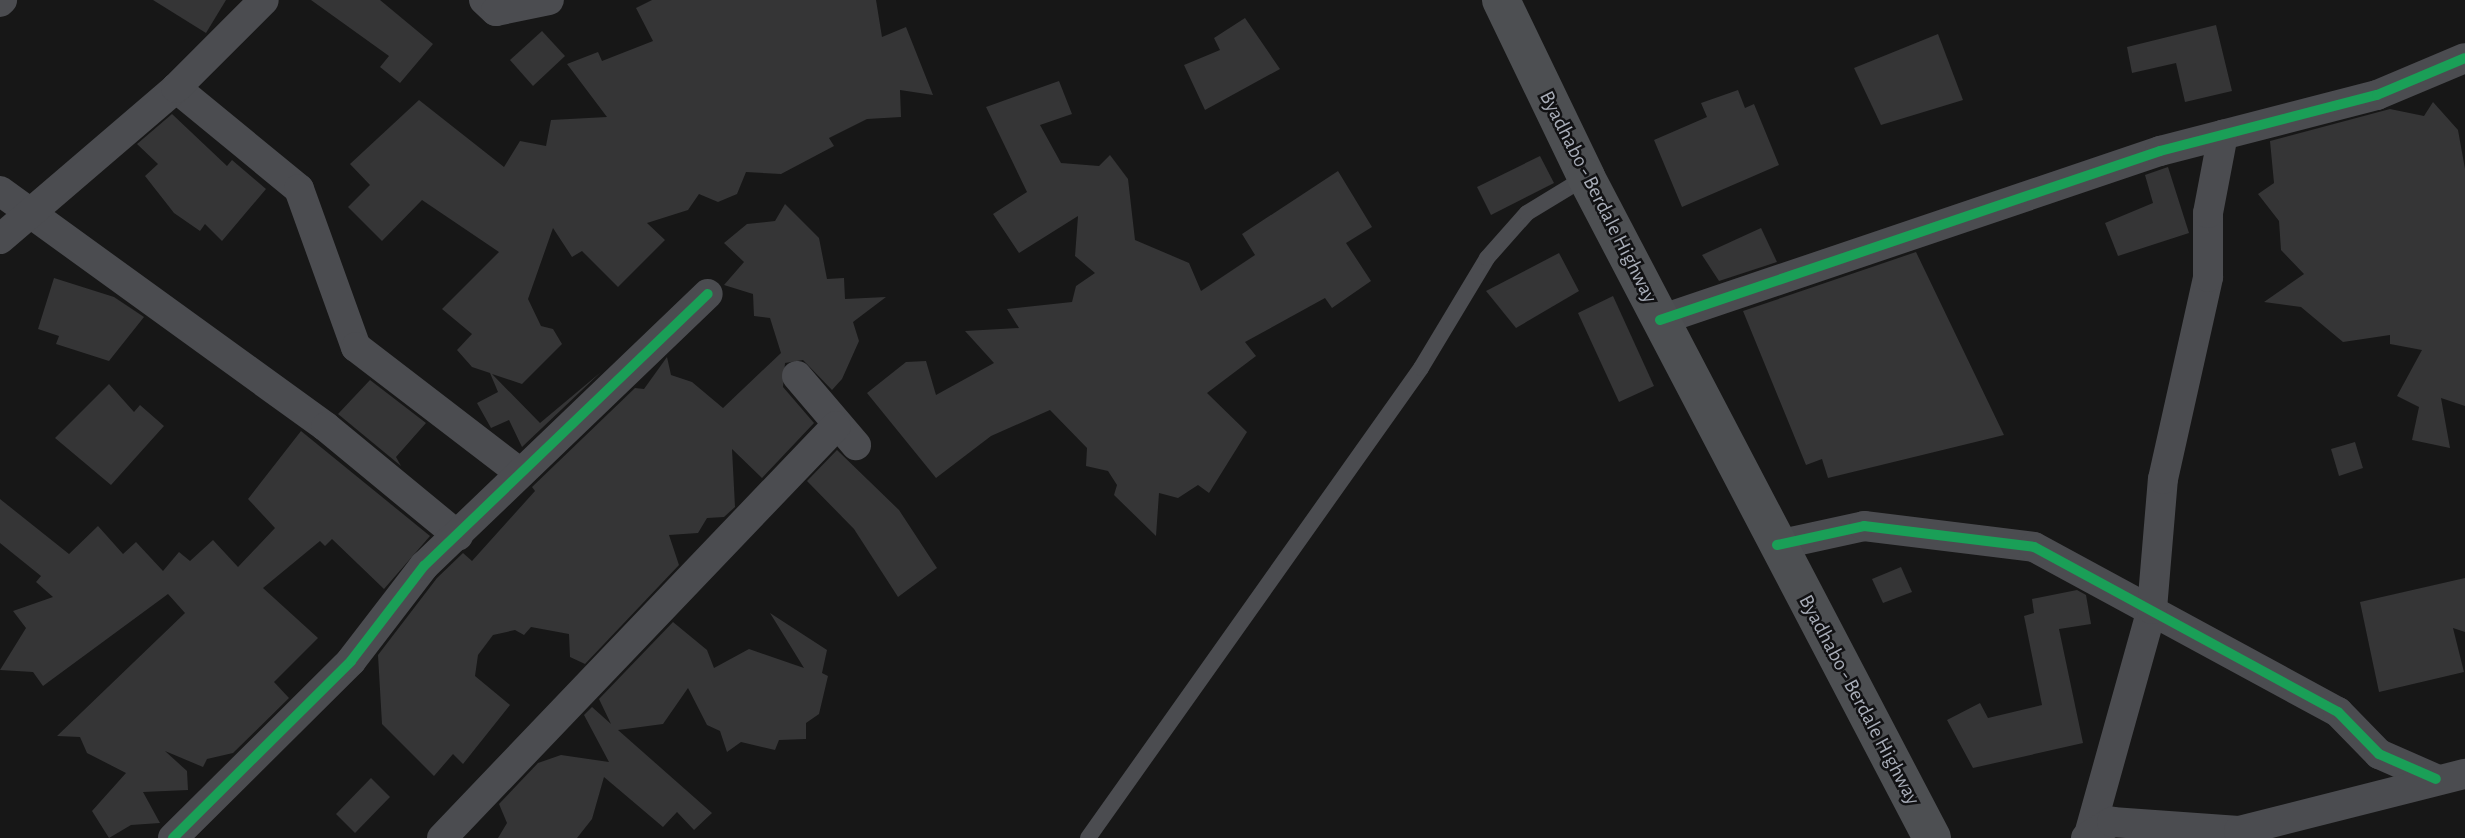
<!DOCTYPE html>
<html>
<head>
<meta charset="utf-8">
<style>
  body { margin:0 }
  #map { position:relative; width:2465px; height:838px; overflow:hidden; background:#171717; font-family:"Alegreya Sans",sans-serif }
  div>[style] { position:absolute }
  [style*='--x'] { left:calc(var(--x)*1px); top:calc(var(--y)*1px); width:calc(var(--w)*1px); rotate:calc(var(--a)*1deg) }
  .building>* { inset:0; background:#353536 }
  .service>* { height:16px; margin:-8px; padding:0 8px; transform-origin:8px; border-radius:8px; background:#4b4c50 }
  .minor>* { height:30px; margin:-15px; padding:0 15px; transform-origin:15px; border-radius:15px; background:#4b4c50 }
  .primary>* { height:38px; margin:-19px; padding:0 19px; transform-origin:19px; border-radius:19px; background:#4d4f52 }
  .cycleway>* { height:10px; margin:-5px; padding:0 5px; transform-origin:5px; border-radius:5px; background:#1a9f57 }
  span { translate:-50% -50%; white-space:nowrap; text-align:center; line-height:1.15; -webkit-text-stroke:5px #111113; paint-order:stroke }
  .street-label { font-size:21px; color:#a8adb8 }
</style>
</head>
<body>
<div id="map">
  <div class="building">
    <i style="clip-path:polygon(153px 0,226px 0,206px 33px)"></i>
    <i style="clip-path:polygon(311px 0,380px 0,433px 44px,400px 83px,380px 67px,389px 56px)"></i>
    <i style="clip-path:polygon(652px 0,876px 0,882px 37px,906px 27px,933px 95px,900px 90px,901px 117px,867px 119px,829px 138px,834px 146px,781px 174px,746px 172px,737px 194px,718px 202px,699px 194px,688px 210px,647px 223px,665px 240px,618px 287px,582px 251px,572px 257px,553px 228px,528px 299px,541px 326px,553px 329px,562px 344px,522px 384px,492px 374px,540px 423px,601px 372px,522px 447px,509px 420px,491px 428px,477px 403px,498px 392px,490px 373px,472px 367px,457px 350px,472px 334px,442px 309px,499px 252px,422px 200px,382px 241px,348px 207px,370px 185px,350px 164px,419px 100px,504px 167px,520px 141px,546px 146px,551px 120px,607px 117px,567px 64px,598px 52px,602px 61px,653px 41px,636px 8px)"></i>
    <i style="clip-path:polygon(1245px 18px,1280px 69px,1205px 110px,1184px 65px,1220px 50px,1214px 38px)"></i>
    <i style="clip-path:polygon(2216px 25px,2232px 91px,2185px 102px,2176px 63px,2132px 73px,2127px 47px)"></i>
    <i style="clip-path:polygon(542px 31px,565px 56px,533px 86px,510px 60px)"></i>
    <i style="clip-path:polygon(1938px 34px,1963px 100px,1881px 125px,1854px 68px)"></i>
    <i style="clip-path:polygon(1059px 81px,1072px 114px,1040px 125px,1061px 163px,1099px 166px,1110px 155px,1128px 179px,1135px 240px,1189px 263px,1201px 291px,1255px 255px,1242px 234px,1338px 171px,1372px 227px,1346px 243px,1371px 281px,1332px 308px,1325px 298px,1245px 342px,1256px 356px,1207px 393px,1247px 432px,1209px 493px,1198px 485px,1178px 498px,1159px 493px,1156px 536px,1114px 495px,1117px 485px,1108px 471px,1086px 466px,1087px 448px,1050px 410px,991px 436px,936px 478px,867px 393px,906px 362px,926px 361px,936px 395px,994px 363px,965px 331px,1019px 328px,1007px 309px,1072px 302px,1076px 286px,1095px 273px,1075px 256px,1078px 216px,1019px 253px,993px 214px,1027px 192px,986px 107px)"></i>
    <i style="clip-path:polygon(1738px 90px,1745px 108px,1754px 104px,1779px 165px,1682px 207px,1654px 140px,1707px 117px,1701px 103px)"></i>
    <i style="clip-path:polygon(2433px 102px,2458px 130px,2465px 169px,2465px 406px,2441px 398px,2450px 448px,2412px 440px,2419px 407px,2397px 396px,2422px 350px,2390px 344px,2390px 335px,2343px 342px,2301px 307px,2264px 302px,2304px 274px,2281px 250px,2279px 221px,2258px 194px,2274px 183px,2270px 141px,2390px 109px,2424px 116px)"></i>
    <i style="clip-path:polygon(172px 114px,227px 166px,232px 160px,266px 189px,222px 241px,205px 224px,200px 231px,174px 213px,145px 176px,158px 164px,137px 144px)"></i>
    <i style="clip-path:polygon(1540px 156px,1554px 183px,1491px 215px,1477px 187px)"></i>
    <i style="clip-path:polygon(2168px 167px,2189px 233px,2118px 256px,2105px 223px,2153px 203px,2145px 175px)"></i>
    <i style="clip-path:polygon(785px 204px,819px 238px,827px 279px,844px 278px,845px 299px,886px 297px,853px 322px,859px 341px,842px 379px,832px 390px,803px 360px,785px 363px,783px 387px,814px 423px,762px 478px,732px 449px,735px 507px,724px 517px,707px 518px,698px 533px,669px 535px,679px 565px,585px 664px,570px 657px,569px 634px,531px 627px,524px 635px,515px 630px,493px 635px,478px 655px,475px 676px,510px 705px,463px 764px,453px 754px,434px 776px,382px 724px,378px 655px,437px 578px,463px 553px,472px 561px,535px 491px,532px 487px,635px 388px,644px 389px,667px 357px,671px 375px,692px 382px,723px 408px,781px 353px,770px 318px,754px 316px,753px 294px,724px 285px,744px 262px,724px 243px,747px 224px,775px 221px)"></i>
    <i style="clip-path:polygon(1761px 228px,1777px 262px,1719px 281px,1702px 255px)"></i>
    <i style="clip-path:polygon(1916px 252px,2004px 435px,1828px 478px,1822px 459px,1806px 465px,1743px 311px)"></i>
    <i style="clip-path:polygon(1559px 253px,1579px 291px,1516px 328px,1486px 291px)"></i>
    <i style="clip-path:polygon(54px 278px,114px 297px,144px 317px,109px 361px,56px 344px,59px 336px,38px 329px)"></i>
    <i style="clip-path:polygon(1613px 296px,1654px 386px,1619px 402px,1578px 313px)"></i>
    <i style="clip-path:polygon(370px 380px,426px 423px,396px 457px,401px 466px,338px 414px)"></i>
    <i style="clip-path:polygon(109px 384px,134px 412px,140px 405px,164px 426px,111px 485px,55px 438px)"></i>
    <i style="clip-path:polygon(301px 431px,430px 536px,384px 589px,332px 539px,325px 546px,320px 541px,263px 588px,318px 638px,274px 682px,289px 698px,233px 753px,207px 759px,203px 767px,165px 751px,187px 771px,188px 790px,143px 792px,160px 823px,131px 825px,109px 838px,92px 811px,126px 773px,87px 753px,80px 737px,57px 736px,185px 613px,168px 594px,43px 686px,33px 672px,0 670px,26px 628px,13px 611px,53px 597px,36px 582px,41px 576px,0 543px,0 499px,69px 554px,98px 526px,123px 554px,136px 542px,163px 571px,179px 552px,190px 561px,213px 540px,238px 567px,275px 528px,248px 499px)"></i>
    <i style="clip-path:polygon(2355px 442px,2363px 468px,2339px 476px,2331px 449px)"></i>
    <i style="clip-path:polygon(837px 450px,899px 510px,937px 568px,898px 597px,854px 529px,807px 481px)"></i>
    <i style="clip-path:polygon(1901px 567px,1912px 592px,1883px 603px,1872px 579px)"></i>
    <i style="clip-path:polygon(2465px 578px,2465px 632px,2453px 628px,2464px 672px,2379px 692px,2360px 602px)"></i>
    <i style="clip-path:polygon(2077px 590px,2086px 595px,2091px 624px,2059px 629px,2083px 743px,1973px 768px,1947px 720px,1980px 703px,1988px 718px,2042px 705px,2024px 616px,2034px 613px,2032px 599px)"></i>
    <i style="clip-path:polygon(770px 613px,827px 650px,822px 673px,828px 676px,819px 714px,806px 723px,806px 739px,779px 740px,775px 750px,741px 742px,727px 752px,720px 731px,707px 725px,688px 688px,663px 724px,618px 730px,712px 813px,694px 830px,677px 812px,663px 827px,604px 777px,592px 819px,577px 838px,498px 838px,507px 823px,499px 804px,538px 763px,561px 755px,609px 762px,584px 715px,592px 707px,611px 724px,599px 699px,673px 622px,707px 650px,714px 668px,749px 649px,804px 668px)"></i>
    <i style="clip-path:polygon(371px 778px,390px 797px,355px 833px,336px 814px)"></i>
  </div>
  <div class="service">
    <i style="--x:1088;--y:838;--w:576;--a:-54.68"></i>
    <i style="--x:1421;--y:368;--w:128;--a:-59"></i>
    <i style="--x:1487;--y:258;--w:60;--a:-48.4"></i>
    <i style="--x:1527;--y:213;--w:69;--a:-31.4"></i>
  </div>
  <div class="minor">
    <i style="--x:484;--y:0;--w:16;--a:43"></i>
    <i style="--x:496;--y:11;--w:54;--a:-11.7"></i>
    <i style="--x:0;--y:2;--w:3;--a:-45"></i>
    <i style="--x:176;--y:88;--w:159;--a:39.4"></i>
    <i style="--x:299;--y:189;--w:168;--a:70.2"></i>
    <i style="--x:356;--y:347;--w:207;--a:37.5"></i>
    <i style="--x:0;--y:191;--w:402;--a:35.9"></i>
    <i style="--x:326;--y:427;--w:171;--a:39.5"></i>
    <i style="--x:0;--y:239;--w:232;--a:-40.6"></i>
    <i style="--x:176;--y:88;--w:124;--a:-45"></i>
    <i style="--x:1660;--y:320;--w:528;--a:-18.68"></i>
    <i style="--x:2160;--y:151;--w:224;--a:-14.5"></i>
    <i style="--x:2377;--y:95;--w:95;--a:-22.8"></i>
    <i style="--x:797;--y:376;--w:91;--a:49.5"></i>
    <i style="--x:1777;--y:545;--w:89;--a:-12.3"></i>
    <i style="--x:1864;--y:526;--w:171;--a:7"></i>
    <i style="--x:2034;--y:547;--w:346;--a:28.5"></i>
    <i style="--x:2338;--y:712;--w:59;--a:45.7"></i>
    <i style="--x:2379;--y:754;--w:62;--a:23.7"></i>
    <i style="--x:2090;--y:831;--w:230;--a:-74.4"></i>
    <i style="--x:2152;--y:609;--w:130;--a:-85.2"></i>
    <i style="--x:2163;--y:479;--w:207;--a:-77.4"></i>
    <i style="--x:2208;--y:277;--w:64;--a:-90"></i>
    <i style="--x:2208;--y:213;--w:80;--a:-79.2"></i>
    <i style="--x:173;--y:838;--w:251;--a:-44.8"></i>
    <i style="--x:351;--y:661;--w:120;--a:-52.5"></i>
    <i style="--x:424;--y:566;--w:393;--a:-43.8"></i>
    <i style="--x:442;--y:838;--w:570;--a:-46.28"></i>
    <i style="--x:2086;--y:838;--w:31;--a:-32"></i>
    <i style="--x:2112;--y:822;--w:127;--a:4.1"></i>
    <i style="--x:2239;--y:831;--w:233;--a:-14.2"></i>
  </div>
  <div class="primary">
    <i style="--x:1501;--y:0;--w:196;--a:64.3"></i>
    <i style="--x:1586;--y:177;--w:746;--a:62.37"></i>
  </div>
  <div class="cycleway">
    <i style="--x:1660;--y:320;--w:528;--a:-18.68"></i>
    <i style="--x:2160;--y:151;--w:224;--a:-14.5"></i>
    <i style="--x:2377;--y:95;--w:95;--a:-22.8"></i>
    <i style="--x:1777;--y:545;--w:89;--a:-12.3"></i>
    <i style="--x:1864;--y:526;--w:171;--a:7"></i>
    <i style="--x:2034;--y:547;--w:346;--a:28.5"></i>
    <i style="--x:2338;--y:712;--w:59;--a:45.7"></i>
    <i style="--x:2379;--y:754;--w:62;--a:23.7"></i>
    <i style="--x:173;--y:838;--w:251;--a:-44.8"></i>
    <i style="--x:351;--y:661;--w:120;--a:-52.5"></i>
    <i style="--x:424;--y:566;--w:393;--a:-43.8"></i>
  </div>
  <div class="street-label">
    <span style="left:1598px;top:197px;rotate:63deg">Byadhabo - Berdale Highway</span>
    <span style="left:1859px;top:700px;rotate:62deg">Byadhabo - Berdale Highway</span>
  </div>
</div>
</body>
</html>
